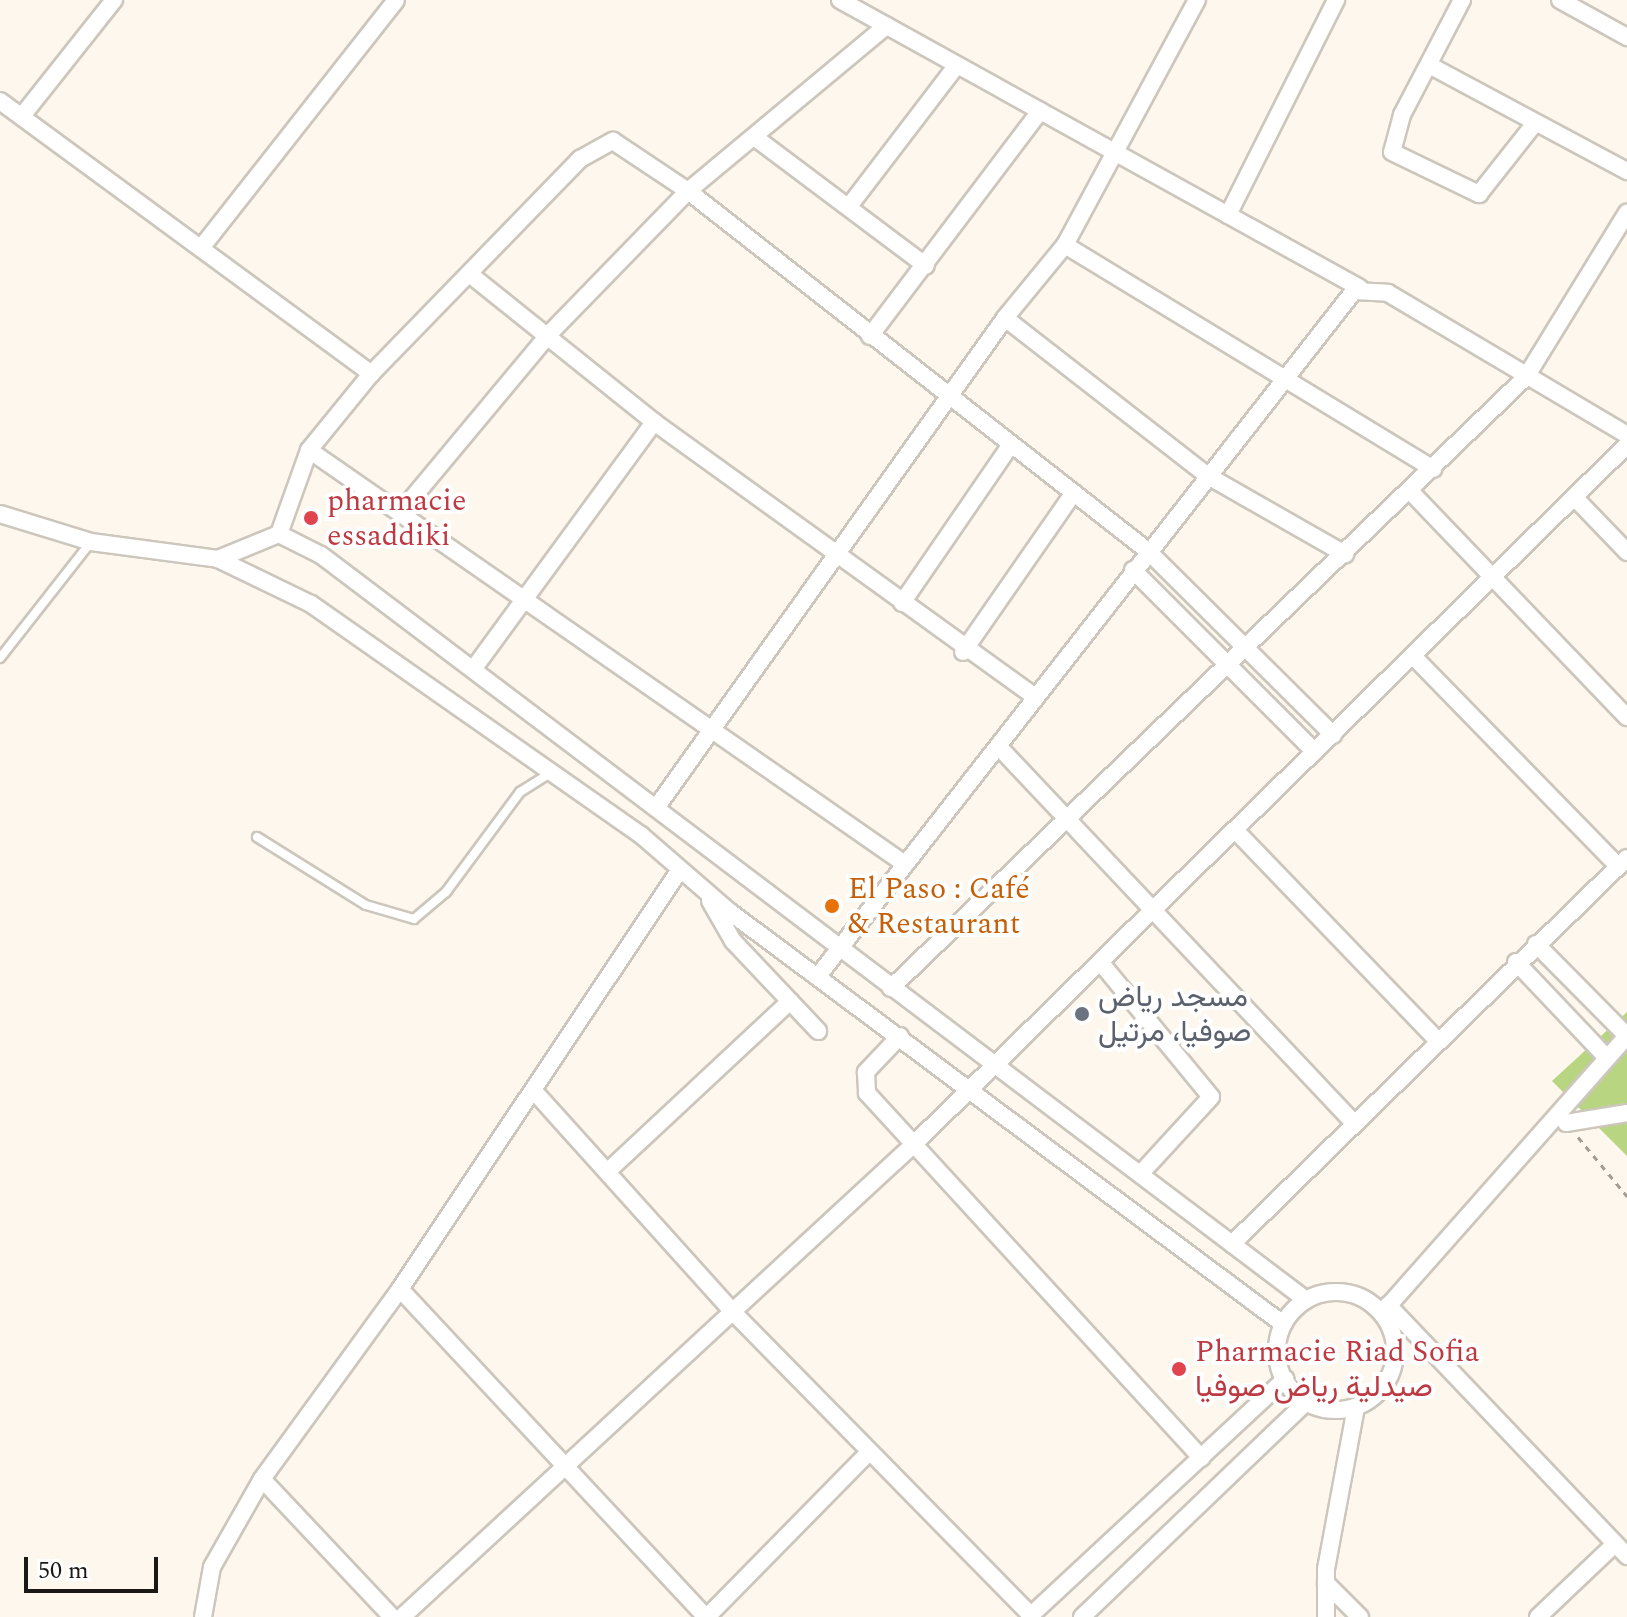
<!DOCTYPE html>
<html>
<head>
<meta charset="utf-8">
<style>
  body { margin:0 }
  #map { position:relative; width:1627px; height:1617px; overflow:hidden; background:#fdf7ed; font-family:Spectral,Vazirmatn,serif }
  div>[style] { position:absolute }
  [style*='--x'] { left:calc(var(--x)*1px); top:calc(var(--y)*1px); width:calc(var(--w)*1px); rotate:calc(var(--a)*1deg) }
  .green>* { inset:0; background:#b8d581 }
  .path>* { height:3px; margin-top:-1.5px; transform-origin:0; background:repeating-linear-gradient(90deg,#a19d95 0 6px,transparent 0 12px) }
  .roads { filter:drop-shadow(2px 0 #ccc6bc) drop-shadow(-2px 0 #ccc6bc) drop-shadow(0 2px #ccc6bc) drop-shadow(0 -2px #ccc6bc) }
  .service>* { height:8px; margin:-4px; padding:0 4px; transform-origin:4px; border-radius:4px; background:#fff }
  .minor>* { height:16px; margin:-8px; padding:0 8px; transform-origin:8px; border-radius:8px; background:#fff }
  .minor>.ring { margin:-8px; padding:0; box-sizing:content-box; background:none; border:16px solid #fff; border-radius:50% }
  .dots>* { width:22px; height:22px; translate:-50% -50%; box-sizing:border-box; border:4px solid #fff; border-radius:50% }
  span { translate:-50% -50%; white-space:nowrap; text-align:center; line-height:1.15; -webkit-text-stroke:8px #fff; paint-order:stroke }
  .health-label { font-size:30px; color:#be3a42 }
  .left { translate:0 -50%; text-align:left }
  .food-label { font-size:30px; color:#c56008 }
  .worship-label { font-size:30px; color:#5b616d }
  .scale { position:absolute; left:24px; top:1557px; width:134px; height:36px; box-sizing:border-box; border:4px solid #1b1916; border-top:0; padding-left:10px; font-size:24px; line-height:28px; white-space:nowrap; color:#1b1916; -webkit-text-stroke:6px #fff; paint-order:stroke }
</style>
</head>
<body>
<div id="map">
  <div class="green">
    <i style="clip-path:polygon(1627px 1012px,1627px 1156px,1552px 1081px)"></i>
  </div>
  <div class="path">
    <i style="--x:1578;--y:1137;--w:77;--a:50.3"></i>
  </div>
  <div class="roads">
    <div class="service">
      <i style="--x:0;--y:658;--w:147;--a:-51.9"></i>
      <i style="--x:257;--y:837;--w:128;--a:32"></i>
      <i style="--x:366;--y:905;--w:50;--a:16.3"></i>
      <i style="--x:414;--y:919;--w:42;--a:-40.2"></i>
      <i style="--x:446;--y:892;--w:124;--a:-53.5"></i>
      <i style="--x:520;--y:792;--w:36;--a:-32"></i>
    </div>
    <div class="minor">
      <i style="--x:840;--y:0;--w:594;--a:28.98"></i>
      <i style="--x:1462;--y:0;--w:130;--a:117.6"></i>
      <i style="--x:1402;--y:115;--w:38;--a:105"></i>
      <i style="--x:1392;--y:152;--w:97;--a:25.8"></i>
      <i style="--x:1479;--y:194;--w:90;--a:-51.7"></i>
      <i style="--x:1560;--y:0;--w:77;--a:28.9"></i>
      <i style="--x:1429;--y:65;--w:225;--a:28.2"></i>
      <i style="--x:0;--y:101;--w:461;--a:36.3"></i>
      <i style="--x:22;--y:116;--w:148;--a:-51.6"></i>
      <i style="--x:757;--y:139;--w:211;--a:36.9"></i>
      <i style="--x:850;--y:205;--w:176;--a:-52.6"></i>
      <i style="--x:1228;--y:215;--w:241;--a:-63.3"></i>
      <i style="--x:1065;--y:245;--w:431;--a:31.3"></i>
      <i style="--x:201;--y:248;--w:315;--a:-51.8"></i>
      <i style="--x:472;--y:276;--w:233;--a:38.7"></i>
      <i style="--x:654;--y:422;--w:471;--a:35.8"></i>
      <i style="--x:1005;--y:318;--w:257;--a:37.9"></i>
      <i style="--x:1208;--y:476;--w:158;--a:29.7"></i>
      <i style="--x:870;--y:336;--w:282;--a:-52.9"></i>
      <i style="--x:309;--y:450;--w:726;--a:34.79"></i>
      <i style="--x:1411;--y:492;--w:312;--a:46.2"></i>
      <i style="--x:1576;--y:499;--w:74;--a:46.1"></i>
      <i style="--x:400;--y:513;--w:233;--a:-50.2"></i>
      <i style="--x:549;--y:334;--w:199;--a:-45.8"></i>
      <i style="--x:688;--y:191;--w:258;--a:-39.8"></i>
      <i style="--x:0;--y:514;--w:95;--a:17.1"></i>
      <i style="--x:91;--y:542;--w:128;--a:7.6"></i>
      <i style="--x:218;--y:559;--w:103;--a:25.8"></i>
      <i style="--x:311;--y:604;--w:403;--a:35"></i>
      <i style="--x:641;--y:835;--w:118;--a:40.9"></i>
      <i style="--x:730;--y:912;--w:690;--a:36.69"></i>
      <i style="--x:279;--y:534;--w:89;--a:-70.3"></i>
      <i style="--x:309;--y:450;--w:98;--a:-50.8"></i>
      <i style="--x:371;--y:374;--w:300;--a:-45.8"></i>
      <i style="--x:580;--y:159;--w:38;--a:-29"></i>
      <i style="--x:613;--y:141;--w:90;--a:33.7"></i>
      <i style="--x:688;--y:191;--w:584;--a:38.05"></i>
      <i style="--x:1148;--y:551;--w:261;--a:44.8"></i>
      <i style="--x:218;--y:559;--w:66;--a:-22.3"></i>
      <i style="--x:279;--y:534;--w:47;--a:26.6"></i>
      <i style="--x:321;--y:555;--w:1235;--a:37.1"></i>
      <i style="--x:1133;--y:570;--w:257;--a:45"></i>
      <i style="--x:902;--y:603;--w:191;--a:-55.5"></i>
      <i style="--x:963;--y:652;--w:193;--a:-55.2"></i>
      <i style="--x:1413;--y:656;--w:293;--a:45.7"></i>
      <i style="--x:474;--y:668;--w:305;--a:-53.8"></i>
      <i style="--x:999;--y:747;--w:514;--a:46.65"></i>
      <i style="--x:656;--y:808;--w:602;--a:-54.54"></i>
      <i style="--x:1005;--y:318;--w:94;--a:-50.6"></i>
      <i style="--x:1065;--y:245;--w:278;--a:-61.7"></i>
      <i style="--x:1237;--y:832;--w:286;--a:46.1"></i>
      <i style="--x:710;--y:901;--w:46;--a:60.1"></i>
      <i style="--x:733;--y:941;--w:124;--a:46.6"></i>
      <i style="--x:1536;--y:944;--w:129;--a:45.3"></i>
      <i style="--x:1516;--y:962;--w:131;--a:46.5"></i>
      <i style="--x:1101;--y:963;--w:173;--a:50.6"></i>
      <i style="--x:1211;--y:1097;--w:103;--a:132.6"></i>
      <i style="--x:818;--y:976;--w:870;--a:-51.96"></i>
      <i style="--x:1354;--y:291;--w:34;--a:3"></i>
      <i style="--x:1388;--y:293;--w:278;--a:30.7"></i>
      <i style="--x:891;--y:988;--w:881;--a:-43.9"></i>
      <i style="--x:1526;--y:377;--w:193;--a:-58.4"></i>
      <i style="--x:900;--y:1036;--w:50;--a:133.4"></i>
      <i style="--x:866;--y:1072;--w:21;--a:87"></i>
      <i style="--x:867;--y:1093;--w:495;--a:47.5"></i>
      <i style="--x:534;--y:1091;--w:293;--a:48"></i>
      <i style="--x:730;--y:1309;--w:429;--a:45.5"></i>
      <i style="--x:1566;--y:1123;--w:62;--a:-9.3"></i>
      <i style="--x:608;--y:1171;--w:249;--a:-43"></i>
      <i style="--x:1232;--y:1244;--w:552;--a:-44.34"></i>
      <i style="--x:400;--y:1289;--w:449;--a:47"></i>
      <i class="ring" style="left:1277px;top:1292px;width:102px;height:102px"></i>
      <i style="--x:1388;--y:1305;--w:347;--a:46.4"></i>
      <i style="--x:1382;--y:1313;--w:370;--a:-48.5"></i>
      <i style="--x:262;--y:1479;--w:190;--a:46.7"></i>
      <i style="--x:1326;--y:1583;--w:48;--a:45"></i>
      <i style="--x:203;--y:1617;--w:51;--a:-79.8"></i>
      <i style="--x:212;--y:1567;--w:101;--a:-60.4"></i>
      <i style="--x:262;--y:1479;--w:235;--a:-54"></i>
      <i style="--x:400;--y:1289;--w:503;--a:-56.28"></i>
      <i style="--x:402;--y:1617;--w:697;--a:-42.73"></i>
      <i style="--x:914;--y:1144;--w:998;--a:-44.43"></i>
      <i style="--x:707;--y:1617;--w:231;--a:-45.5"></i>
      <i style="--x:1029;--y:1617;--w:350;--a:-42.9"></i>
      <i style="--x:1082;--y:1617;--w:310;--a:-43.8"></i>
      <i style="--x:1326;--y:1617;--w:48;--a:-90"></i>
      <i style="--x:1326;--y:1569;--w:165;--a:-79.5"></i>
      <i style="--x:1538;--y:1617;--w:106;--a:-43.5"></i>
    </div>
  </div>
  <div class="dots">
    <i style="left:311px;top:518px;background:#e0444e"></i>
    <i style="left:832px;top:906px;background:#e8710a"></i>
    <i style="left:1082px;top:1014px;background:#6b7280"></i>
    <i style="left:1179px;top:1369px;background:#e0444e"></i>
  </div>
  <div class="health-label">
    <span class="left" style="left:327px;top:518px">pharmacie<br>essaddiki</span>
    <span class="left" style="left:1195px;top:1369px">Pharmacie Riad Sofia<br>صيدلية رياض صوفيا</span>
  </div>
  <div class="food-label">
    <span class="left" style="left:848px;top:906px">El Paso : Café<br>&amp; Restaurant</span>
  </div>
  <div class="worship-label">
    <span class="left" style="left:1098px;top:1014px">مسجد رياض<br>صوفيا، مرتیل</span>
  </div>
  <div class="scale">50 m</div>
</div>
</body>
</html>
